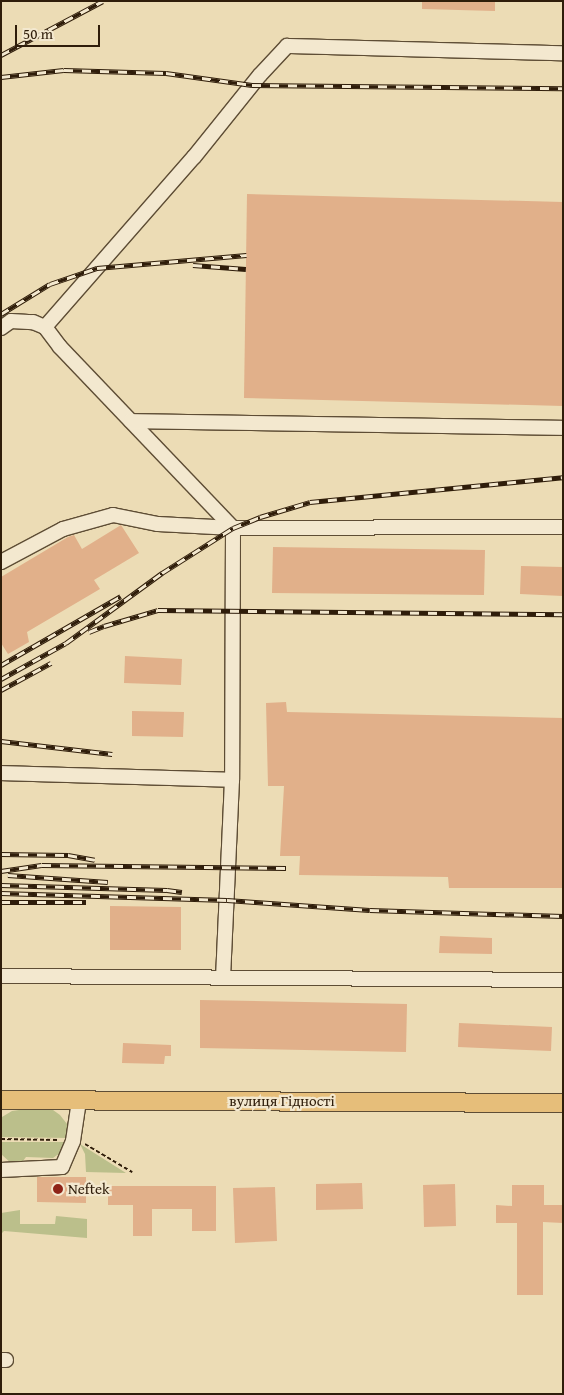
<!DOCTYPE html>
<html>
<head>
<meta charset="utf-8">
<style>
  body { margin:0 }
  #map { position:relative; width:564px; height:1395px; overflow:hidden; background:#ecdcb5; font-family:"Gentium Book Plus",serif }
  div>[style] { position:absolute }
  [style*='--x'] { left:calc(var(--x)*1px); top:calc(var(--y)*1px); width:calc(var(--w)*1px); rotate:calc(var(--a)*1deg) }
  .green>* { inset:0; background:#bbbf8b }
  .building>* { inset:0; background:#e1b08a }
  .path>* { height:2px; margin-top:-1px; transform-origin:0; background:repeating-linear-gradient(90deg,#2f1d0a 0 4px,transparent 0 6.5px) }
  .roads { filter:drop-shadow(1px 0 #5e4d35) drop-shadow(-1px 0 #5e4d35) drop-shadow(0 1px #5e4d35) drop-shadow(0 -1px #5e4d35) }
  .minor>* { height:14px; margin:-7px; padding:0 7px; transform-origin:7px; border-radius:7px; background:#f3e8cf }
  .major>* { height:18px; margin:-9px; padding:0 9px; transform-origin:9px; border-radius:9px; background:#e6be7a }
  .rail>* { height:5px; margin-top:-2.5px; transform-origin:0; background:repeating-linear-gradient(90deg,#f3e8cf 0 9px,#2f1d0a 0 18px); box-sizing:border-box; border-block:1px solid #2f1d0a }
  .dots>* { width:14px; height:14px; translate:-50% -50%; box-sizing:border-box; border:2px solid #f3e8cf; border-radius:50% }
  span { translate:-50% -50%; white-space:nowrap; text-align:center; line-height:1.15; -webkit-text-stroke:4.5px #f3e8cf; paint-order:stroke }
  .street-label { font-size:15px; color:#2f1d0a }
  .poi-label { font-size:15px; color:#2f1d0a }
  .left { translate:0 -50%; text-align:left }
  .frame { position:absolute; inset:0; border:2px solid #2f1d0a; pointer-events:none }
  .scale { position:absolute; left:15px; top:25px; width:85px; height:22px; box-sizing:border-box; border:2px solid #2f1d0a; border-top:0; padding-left:6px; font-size:15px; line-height:18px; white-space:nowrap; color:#2f1d0a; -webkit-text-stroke:4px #f3e8cf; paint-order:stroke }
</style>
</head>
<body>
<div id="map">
  <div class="green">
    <i style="clip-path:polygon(26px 1109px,53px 1110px,60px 1115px,67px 1124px,68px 1138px,1px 1137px,2px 1117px,12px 1111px)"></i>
    <i style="clip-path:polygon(1px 1142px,67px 1142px,60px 1153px,53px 1158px,26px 1157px,20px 1165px,12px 1164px,1px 1154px)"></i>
    <i style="clip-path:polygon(80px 1144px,126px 1173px,86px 1172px,85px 1154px)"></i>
    <i style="clip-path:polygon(20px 1210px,20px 1224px,55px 1224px,56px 1216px,87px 1219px,87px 1238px,4px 1231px,1px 1234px,1px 1213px)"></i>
  </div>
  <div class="building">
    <i style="clip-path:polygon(422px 1px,495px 1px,495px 11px,422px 9px)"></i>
    <i style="clip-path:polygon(247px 194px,563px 202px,563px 406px,244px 398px)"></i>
    <i style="clip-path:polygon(121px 525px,139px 553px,94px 580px,100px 589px,27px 632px,29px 642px,8px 654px,1px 643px,1px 577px,68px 537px,74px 535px,82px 549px)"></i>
    <i style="clip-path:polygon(273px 547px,485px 550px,484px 595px,272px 593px)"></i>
    <i style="clip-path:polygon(521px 566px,563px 567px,563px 596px,520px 594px)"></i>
    <i style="clip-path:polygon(125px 656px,182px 659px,181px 685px,124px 683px)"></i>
    <i style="clip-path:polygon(286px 702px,287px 712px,563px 718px,563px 888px,449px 888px,448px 877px,299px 875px,300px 856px,280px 856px,284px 786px,268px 786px,266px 703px)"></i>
    <i style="clip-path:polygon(132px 711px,184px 712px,183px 737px,132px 736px)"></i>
    <i style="clip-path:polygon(110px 906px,181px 907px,181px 950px,110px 950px)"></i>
    <i style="clip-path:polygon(440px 936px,492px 938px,492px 954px,439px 953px)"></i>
    <i style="clip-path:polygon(200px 1000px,407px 1004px,406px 1052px,200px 1048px)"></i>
    <i style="clip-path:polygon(459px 1023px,552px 1027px,551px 1051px,458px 1047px)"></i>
    <i style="clip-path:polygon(123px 1043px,171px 1045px,171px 1056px,165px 1056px,164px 1064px,122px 1063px)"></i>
    <i style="clip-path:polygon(37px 1177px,86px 1177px,86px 1203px,37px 1202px)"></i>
    <i style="clip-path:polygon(362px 1183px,363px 1209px,316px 1210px,316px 1184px)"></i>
    <i style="clip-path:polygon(455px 1184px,456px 1226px,424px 1227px,423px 1185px)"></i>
    <i style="clip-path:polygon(512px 1185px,544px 1185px,544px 1205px,563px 1205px,563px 1223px,543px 1222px,543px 1295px,517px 1295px,517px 1223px,496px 1223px,496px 1205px,512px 1206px)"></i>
    <i style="clip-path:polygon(108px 1186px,216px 1186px,216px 1231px,192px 1231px,192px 1209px,152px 1209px,152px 1236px,133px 1236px,133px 1205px,108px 1205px)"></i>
    <i style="clip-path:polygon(275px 1187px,277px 1241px,235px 1243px,233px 1188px)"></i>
  </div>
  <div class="path">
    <i style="--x:1;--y:1139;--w:58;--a:1"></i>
    <i style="--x:85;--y:1144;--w:55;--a:30.8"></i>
  </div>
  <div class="roads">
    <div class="minor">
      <i style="--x:45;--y:327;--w:226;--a:-48.8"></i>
      <i style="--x:194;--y:157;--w:105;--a:-51.2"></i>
      <i style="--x:260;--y:75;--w:40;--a:-47"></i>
      <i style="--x:287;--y:46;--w:276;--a:1.5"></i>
      <i style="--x:1;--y:328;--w:12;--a:-35"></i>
      <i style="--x:11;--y:321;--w:22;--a:3"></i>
      <i style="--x:33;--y:322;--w:13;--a:23"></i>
      <i style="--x:45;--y:327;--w:25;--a:53"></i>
      <i style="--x:60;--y:347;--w:250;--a:46.3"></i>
      <i style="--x:233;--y:528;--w:252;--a:90.2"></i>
      <i style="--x:232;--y:780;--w:198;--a:92.6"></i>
      <i style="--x:131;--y:421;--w:432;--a:0.9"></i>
      <i style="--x:1;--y:562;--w:70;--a:-28"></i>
      <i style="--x:63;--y:529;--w:52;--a:-15.6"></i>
      <i style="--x:113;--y:515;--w:46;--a:11.3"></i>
      <i style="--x:158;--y:524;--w:75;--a:3.1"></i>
      <i style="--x:233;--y:528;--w:330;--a:-0.2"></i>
      <i style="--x:1;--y:773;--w:231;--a:1.7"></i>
      <i style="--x:1;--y:976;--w:562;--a:0.41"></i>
      <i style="--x:1;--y:1170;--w:61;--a:-2.8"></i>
      <i style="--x:62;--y:1167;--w:28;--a:-67"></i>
      <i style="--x:73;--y:1141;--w:40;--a:-81.5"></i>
      <i style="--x:1;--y:1360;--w:5;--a:0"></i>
    </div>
    <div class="major">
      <i style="--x:1;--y:1100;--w:562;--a:0.31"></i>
    </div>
  </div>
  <div class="rail">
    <i style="--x:1;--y:55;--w:115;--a:-27.9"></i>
    <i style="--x:1;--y:77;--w:63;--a:-6.3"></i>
    <i style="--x:64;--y:70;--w:102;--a:1.7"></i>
    <i style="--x:166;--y:73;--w:87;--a:7.9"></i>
    <i style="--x:252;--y:85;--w:311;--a:0.6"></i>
    <i style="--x:193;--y:265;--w:53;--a:4.3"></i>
    <i style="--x:1;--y:314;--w:57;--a:-31.5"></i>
    <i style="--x:50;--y:284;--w:50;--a:-18.8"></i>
    <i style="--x:97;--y:268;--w:150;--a:-5"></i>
    <i style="--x:89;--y:632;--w:16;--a:-22"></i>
    <i style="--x:104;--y:626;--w:56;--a:-16.5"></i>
    <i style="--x:158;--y:610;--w:405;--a:0.6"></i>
    <i style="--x:1;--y:665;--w:138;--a:-29.9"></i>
    <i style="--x:1;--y:679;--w:74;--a:-29"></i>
    <i style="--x:66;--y:643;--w:119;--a:-36.1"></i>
    <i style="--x:162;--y:573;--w:84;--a:-32.4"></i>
    <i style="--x:233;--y:528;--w:29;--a:-22"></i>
    <i style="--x:260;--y:517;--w:52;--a:-16.7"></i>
    <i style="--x:310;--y:502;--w:254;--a:-5.6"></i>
    <i style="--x:1;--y:690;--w:57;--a:-28.4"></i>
    <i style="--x:1;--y:741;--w:112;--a:6.7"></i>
    <i style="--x:1;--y:854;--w:67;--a:0.9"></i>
    <i style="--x:68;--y:855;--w:27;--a:10"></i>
    <i style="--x:1;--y:871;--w:41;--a:-8.3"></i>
    <i style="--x:42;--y:865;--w:244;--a:0.7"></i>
    <i style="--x:8;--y:875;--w:100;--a:4"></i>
    <i style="--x:1;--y:885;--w:166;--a:1.7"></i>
    <i style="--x:167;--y:890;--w:15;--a:8"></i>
    <i style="--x:1;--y:893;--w:226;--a:1.8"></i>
    <i style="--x:227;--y:900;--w:143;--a:4"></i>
    <i style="--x:370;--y:910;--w:193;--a:1.8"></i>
    <i style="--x:1;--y:902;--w:85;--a:0"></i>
  </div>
  <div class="dots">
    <i style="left:58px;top:1189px;background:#8f2418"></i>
  </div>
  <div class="street-label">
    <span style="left:282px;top:1101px">вулиця Гідності</span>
  </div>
  <div class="poi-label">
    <span class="left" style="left:68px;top:1189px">Neftek</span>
  </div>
  <div class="frame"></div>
  <div class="scale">50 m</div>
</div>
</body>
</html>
